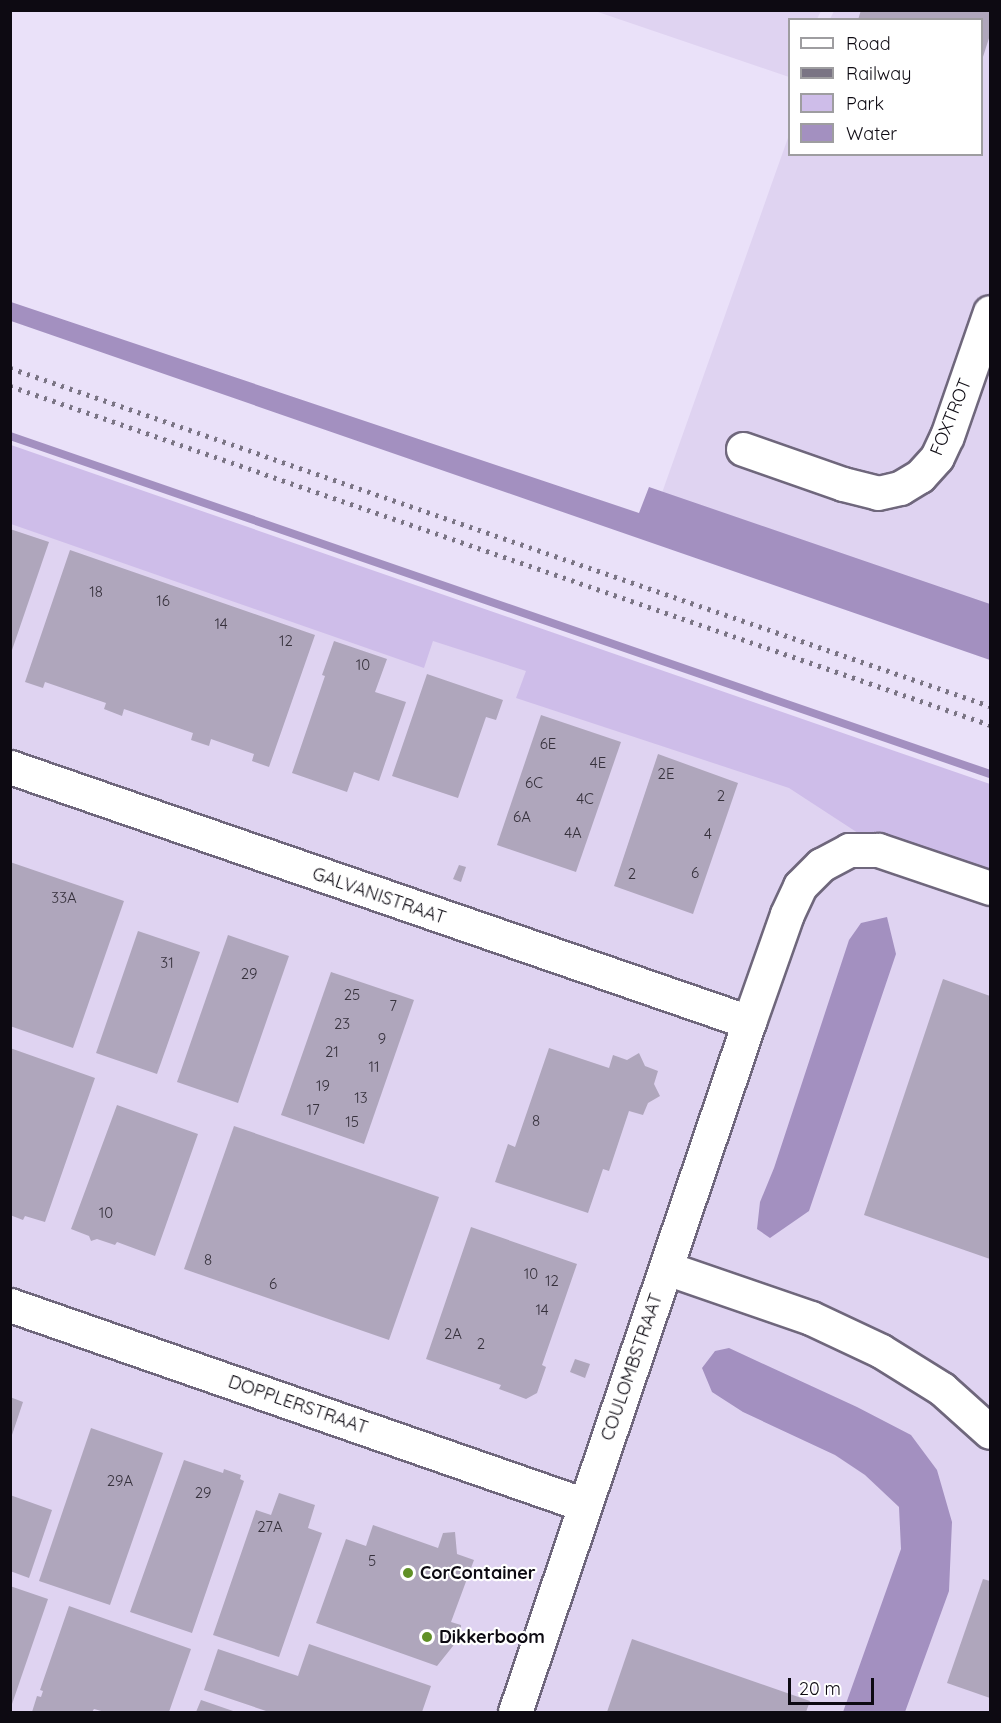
<!DOCTYPE html>
<html>
<head>
<meta charset="utf-8">
<style>
  body { margin:0 }
  #map { position:relative; width:1001px; height:1723px; overflow:hidden; background:#eae1f9; font-family:Quicksand,sans-serif }
  div>[style] { position:absolute }
  [style*='--x'] { left:calc(var(--x)*1px); top:calc(var(--y)*1px); width:calc(var(--w)*1px); rotate:calc(var(--a)*1deg) }
  .built>* { inset:0; background:#dfd3f1 }
  .green>* { inset:0; background:#cebde9 }
  .water>* { inset:0; background:#a390c0 }
  .stream>* { height:8px; margin:-4px; padding:0 4px; transform-origin:4px; border-radius:4px; background:#a390c0 }
  .building>* { inset:0; background:#afa6bc }
  .roads { filter:drop-shadow(2px 0 #6f677c) drop-shadow(-2px 0 #6f677c) drop-shadow(0 2px #6f677c) drop-shadow(0 -2px #6f677c) }
  .minor>* { height:33px; margin:-16.5px; padding:0 16.5px; transform-origin:16.5px; border-radius:16.5px; background:#fff }
  .rail>* { height:4.5px; margin-top:-2.25px; transform-origin:0; background:repeating-linear-gradient(90deg,#7a7484 0 3px,transparent 0 9px) }
  .dots>* { width:16px; height:16px; translate:-50% -50%; box-sizing:border-box; border:3px solid #fff; border-radius:50% }
  span { translate:-50% -50%; white-space:nowrap; text-align:center; line-height:1.15; -webkit-text-stroke:4.5px #fff; paint-order:stroke }
  .number-label { font-size:15px; color:#36313c }
  .number-label span { -webkit-text-stroke-width:0 }
  .street-label { font-size:18px; color:#0d0a12 }
  .poi-label { font-size:18px; color:#0d0a12; font-weight:700 }
  .left { translate:0 -50%; text-align:left }
  .frame { position:absolute; inset:0; border:12px solid #0d0a12; pointer-events:none }
  .legend { position:absolute; left:788px; top:18px; width:195px; height:138px; box-sizing:border-box; background:#fff; border:2px solid #9e9da0; margin:0; padding:8px 10px; list-style:none; font-size:18px; color:#0d0a12 }
  .legend li { display:flex; align-items:center; gap:12px; height:30px }
  .legend b { width:30px; border:2px solid #9e9da0 }
  .scale { position:absolute; left:788px; top:1678px; width:86px; height:27px; box-sizing:border-box; border:3px solid #0d0a12; border-top:0; padding-left:8px; font-size:18px; line-height:21px; white-space:nowrap; color:#0d0a12; -webkit-text-stroke:4px #fff; paint-order:stroke }
</style>
</head>
<body>
<div id="map">
  <div class="built">
    <i style="clip-path:polygon(595px 11px,820px 10px,821px 11px,817px 19px,790px 20px,789px 77px)"></i>
    <i style="clip-path:polygon(834px 11px,990px 11px,990px 639px,652px 521px,789px 135px,790px 154px,982px 154px,982px 20px,830px 19px)"></i>
    <i style="clip-path:polygon(10px 460px,990px 807px,990px 1712px,11px 1712px)"></i>
  </div>
  <div class="green">
    <i style="clip-path:polygon(11px 445px,990px 784px,990px 872px,868px 832px,858px 833px,789px 788px,516px 698px,526px 671px,433px 641px,424px 668px,11px 524px)"></i>
  </div>
  <div class="water">
    <i style="clip-path:polygon(11px 302px,639px 513px,649px 487px,990px 604px,990px 660px,11px 321px)"></i>
    <i style="clip-path:polygon(887px 917px,896px 954px,809px 1211px,770px 1238px,757px 1229px,760px 1202px,774px 1168px,849px 940px,861px 923px)"></i>
    <i style="clip-path:polygon(729px 1348px,857px 1407px,911px 1435px,937px 1470px,952px 1522px,949px 1591px,905px 1712px,843px 1712px,901px 1549px,899px 1507px,865px 1475px,835px 1455px,743px 1412px,712px 1392px,702px 1368px,715px 1351px)"></i>
  </div>
  <div class="stream">
    <i style="--x:10;--y:436;--w:1037;--a:19.03"></i>
  </div>
  <div class="building">
    <i style="clip-path:polygon(861px 10px,990px 10px,990px 35px,982px 60px,982px 20px,858px 20px)"></i>
    <i style="clip-path:polygon(10px 529px,49px 542px,11px 653px,10px 653px)"></i>
    <i style="clip-path:polygon(70px 550px,315px 635px,269px 767px,252px 761px,254px 754px,211px 739px,209px 746px,191px 740px,193px 733px,124px 709px,122px 716px,104px 709px,106px 703px,45px 682px,43px 688px,25px 682px)"></i>
    <i style="clip-path:polygon(334px 641px,387px 659px,375px 692px,406px 702px,379px 781px,354px 772px,347px 792px,292px 773px,325px 676px,322px 675px)"></i>
    <i style="clip-path:polygon(427px 674px,503px 700px,496px 720px,486px 717px,458px 798px,392px 776px)"></i>
    <i style="clip-path:polygon(541px 715px,621px 742px,576px 872px,497px 845px)"></i>
    <i style="clip-path:polygon(658px 754px,738px 783px,693px 914px,614px 886px)"></i>
    <i style="clip-path:polygon(10px 862px,124px 901px,73px 1048px,10px 1026px)"></i>
    <i style="clip-path:polygon(459px 865px,466px 867px,461px 882px,453px 879px)"></i>
    <i style="clip-path:polygon(138px 931px,200px 952px,157px 1074px,96px 1053px)"></i>
    <i style="clip-path:polygon(228px 935px,289px 956px,238px 1103px,177px 1082px)"></i>
    <i style="clip-path:polygon(331px 972px,414px 1000px,364px 1144px,281px 1115px)"></i>
    <i style="clip-path:polygon(943px 979px,990px 996px,990px 1259px,864px 1215px)"></i>
    <i style="clip-path:polygon(10px 1048px,95px 1078px,45px 1222px,25px 1216px,23px 1220px,10px 1215px)"></i>
    <i style="clip-path:polygon(549px 1048px,609px 1068px,613px 1055px,627px 1060px,639px 1053px,645px 1066px,658px 1071px,654px 1084px,660px 1096px,648px 1103px,643px 1115px,629px 1111px,609px 1171px,603px 1169px,588px 1213px,495px 1182px,508px 1144px,515px 1147px)"></i>
    <i style="clip-path:polygon(117px 1105px,198px 1134px,155px 1256px,117px 1242px,115px 1245px,97px 1239px,91px 1241px,89px 1236px,71px 1229px)"></i>
    <i style="clip-path:polygon(234px 1126px,439px 1197px,389px 1340px,184px 1269px)"></i>
    <i style="clip-path:polygon(471px 1227px,577px 1264px,542px 1365px,546px 1367px,537px 1393px,526px 1399px,499px 1389px,501px 1385px,426px 1359px)"></i>
    <i style="clip-path:polygon(575px 1359px,590px 1364px,585px 1378px,570px 1372px)"></i>
    <i style="clip-path:polygon(10px 1397px,23px 1402px,11px 1438px,10px 1438px)"></i>
    <i style="clip-path:polygon(91px 1428px,163px 1453px,110px 1605px,39px 1581px)"></i>
    <i style="clip-path:polygon(184px 1460px,223px 1473px,224px 1469px,241px 1475px,240px 1479px,244px 1481px,192px 1633px,130px 1612px)"></i>
    <i style="clip-path:polygon(279px 1493px,315px 1505px,308px 1528px,322px 1533px,279px 1657px,213px 1635px,256px 1510px,271px 1515px)"></i>
    <i style="clip-path:polygon(10px 1495px,52px 1510px,29px 1578px,10px 1571px)"></i>
    <i style="clip-path:polygon(373px 1525px,438px 1548px,443px 1533px,455px 1532px,457px 1554px,474px 1560px,451px 1622px,461px 1625px,461px 1636px,437px 1666px,316px 1623px,346px 1539px,366px 1546px)"></i>
    <i style="clip-path:polygon(983px 1579px,990px 1581px,990px 1698px,947px 1683px)"></i>
    <i style="clip-path:polygon(10px 1586px,48px 1599px,11px 1707px,10px 1707px)"></i>
    <i style="clip-path:polygon(69px 1606px,191px 1649px,169px 1712px,105px 1712px,94px 1709px,92px 1712px,32px 1712px,37px 1696px,41px 1697px,43px 1691px,40px 1690px)"></i>
    <i style="clip-path:polygon(632px 1639px,810px 1701px,806px 1712px,607px 1712px)"></i>
    <i style="clip-path:polygon(309px 1644px,431px 1686px,422px 1712px,269px 1712px,204px 1690px,218px 1649px,298px 1676px)"></i>
    <i style="clip-path:polygon(201px 1700px,236px 1712px,196px 1712px)"></i>
  </div>
  <div class="roads">
    <div class="minor">
      <i style="--x:743;--y:449;--w:106;--a:19.3"></i>
      <i style="--x:843;--y:484;--w:36;--a:14"></i>
      <i style="--x:878;--y:493;--w:23;--a:-13"></i>
      <i style="--x:900;--y:488;--w:23;--a:-31"></i>
      <i style="--x:920;--y:476;--w:25;--a:-48"></i>
      <i style="--x:937;--y:457;--w:23;--a:-65"></i>
      <i style="--x:947;--y:436;--w:131;--a:-70.9"></i>
      <i style="--x:10;--y:767;--w:782;--a:19.04"></i>
      <i style="--x:666;--y:1268;--w:153;--a:19"></i>
      <i style="--x:811;--y:1318;--w:77;--a:25.2"></i>
      <i style="--x:881;--y:1351;--w:72;--a:31.9"></i>
      <i style="--x:942;--y:1389;--w:64;--a:41.9"></i>
      <i style="--x:10;--y:1305;--w:609;--a:19.18"></i>
      <i style="--x:515;--y:1712;--w:729;--a:-71.27"></i>
      <i style="--x:749;--y:1022;--w:114;--a:-70.6"></i>
      <i style="--x:787;--y:914;--w:31;--a:-65"></i>
      <i style="--x:800;--y:886;--w:30;--a:-45"></i>
      <i style="--x:821;--y:865;--w:32;--a:-28"></i>
      <i style="--x:849;--y:850;--w:29;--a:0"></i>
      <i style="--x:878;--y:850;--w:118;--a:18.7"></i>
    </div>
  </div>
  <div class="rail">
    <i style="--x:10;--y:368;--w:1037;--a:19.03"></i>
    <i style="--x:10;--y:386;--w:1037;--a:19.08"></i>
  </div>
  <div class="dots">
    <i style="left:408px;top:1573px;background:#609026"></i>
    <i style="left:427px;top:1637px;background:#609026"></i>
  </div>
  <div class="number-label">
    <span style="left:96px;top:592px">18</span>
    <span style="left:163px;top:601px">16</span>
    <span style="left:221px;top:624px">14</span>
    <span style="left:286px;top:641px">12</span>
    <span style="left:363px;top:665px">10</span>
    <span style="left:548px;top:744px">6E</span>
    <span style="left:598px;top:763px">4E</span>
    <span style="left:666px;top:774px">2E</span>
    <span style="left:534px;top:783px">6C</span>
    <span style="left:721px;top:796px">2</span>
    <span style="left:585px;top:799px">4C</span>
    <span style="left:522px;top:817px">6A</span>
    <span style="left:573px;top:833px">4A</span>
    <span style="left:708px;top:834px">4</span>
    <span style="left:695px;top:873px">6</span>
    <span style="left:632px;top:874px">2</span>
    <span style="left:64px;top:898px">33A</span>
    <span style="left:167px;top:963px">31</span>
    <span style="left:249px;top:974px">29</span>
    <span style="left:352px;top:995px">25</span>
    <span style="left:393px;top:1006px">7</span>
    <span style="left:342px;top:1024px">23</span>
    <span style="left:382px;top:1039px">9</span>
    <span style="left:332px;top:1052px">21</span>
    <span style="left:374px;top:1067px">11</span>
    <span style="left:323px;top:1086px">19</span>
    <span style="left:361px;top:1098px">13</span>
    <span style="left:313px;top:1110px">17</span>
    <span style="left:536px;top:1121px">8</span>
    <span style="left:352px;top:1122px">15</span>
    <span style="left:106px;top:1213px">10</span>
    <span style="left:208px;top:1260px">8</span>
    <span style="left:531px;top:1274px">10</span>
    <span style="left:552px;top:1281px">12</span>
    <span style="left:273px;top:1284px">6</span>
    <span style="left:542px;top:1310px">14</span>
    <span style="left:453px;top:1334px">2A</span>
    <span style="left:481px;top:1344px">2</span>
    <span style="left:120px;top:1481px">29A</span>
    <span style="left:203px;top:1493px">29</span>
    <span style="left:270px;top:1527px">27A</span>
    <span style="left:372px;top:1561px">5</span>
  </div>
  <div class="street-label">
    <span style="left:951px;top:417px;rotate:-68deg">FOXTROT</span>
    <span style="left:379px;top:896px;rotate:19deg">GALVANISTRAAT</span>
    <span style="left:632px;top:1367px;rotate:-71deg">COULOMBSTRAAT</span>
    <span style="left:298px;top:1405px;rotate:19deg">DOPPLERSTRAAT</span>
  </div>
  <div class="poi-label">
    <span class="left" style="left:420px;top:1573px">CorContainer</span>
    <span class="left" style="left:439px;top:1637px">Dikkerboom</span>
  </div>
  <div class="frame"></div>
  <ul class="legend">
  <li><b style="height:8px;background:#fff"></b>Road</li>
  <li><b style="height:8px;background:#7a7484"></b>Railway</li>
  <li><b style="height:16px;background:#cebde9"></b>Park</li>
  <li><b style="height:16px;background:#a390c0"></b>Water</li>
  </ul>
  <div class="scale">20 m</div>
</div>
</body>
</html>
